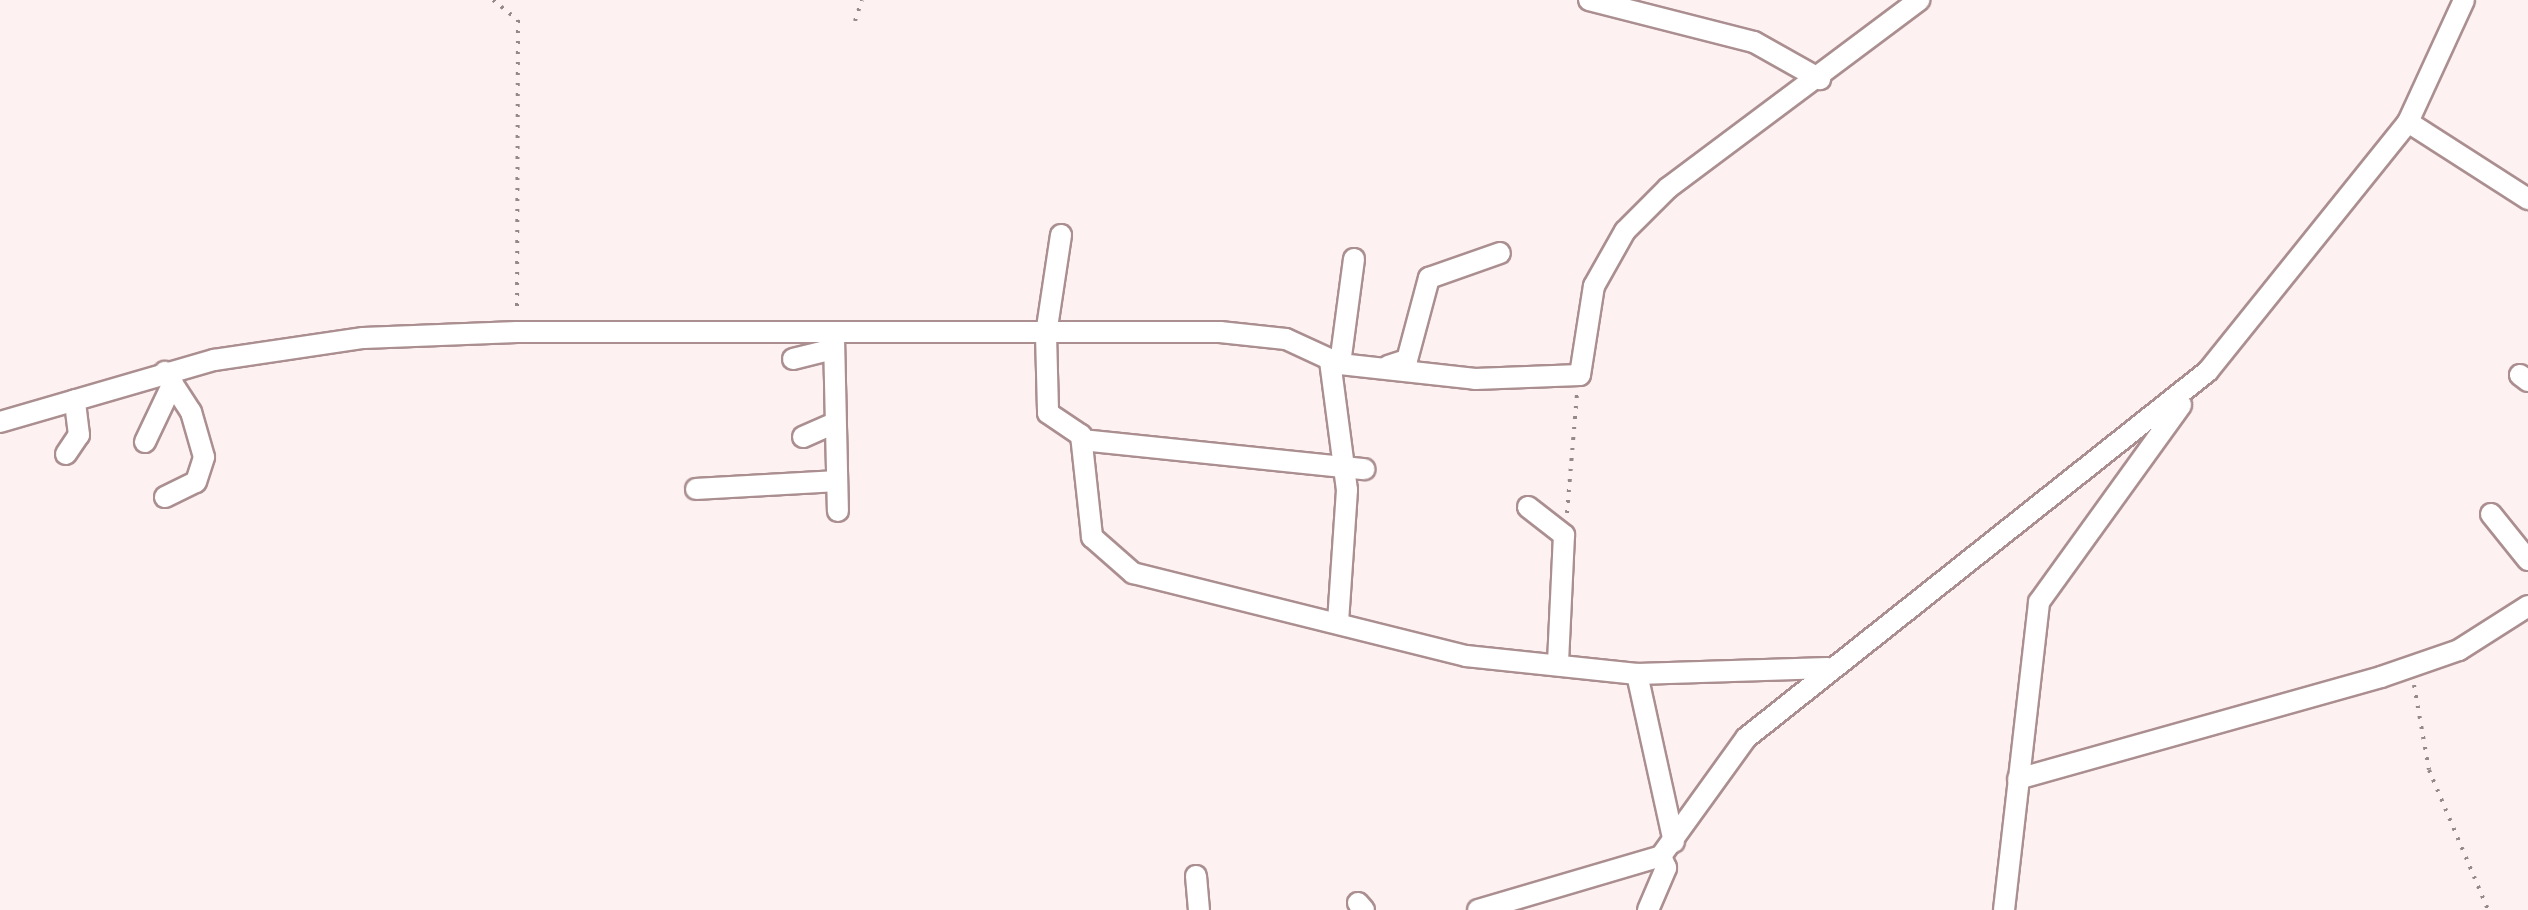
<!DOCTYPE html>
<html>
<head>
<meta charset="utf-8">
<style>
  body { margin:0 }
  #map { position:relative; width:2528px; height:910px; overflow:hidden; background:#fef1f2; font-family:"PT Sans Narrow",sans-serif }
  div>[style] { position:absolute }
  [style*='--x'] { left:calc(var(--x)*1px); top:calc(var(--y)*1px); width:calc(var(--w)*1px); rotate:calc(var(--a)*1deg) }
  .path>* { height:4px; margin-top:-2px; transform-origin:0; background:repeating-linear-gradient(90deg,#95898a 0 2.5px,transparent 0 10.5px) }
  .roads { filter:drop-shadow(2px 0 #ab8f90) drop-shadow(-2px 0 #ab8f90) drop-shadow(0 2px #ab8f90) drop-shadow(0 -2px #ab8f90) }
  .minor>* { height:20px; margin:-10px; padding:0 10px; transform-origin:10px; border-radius:10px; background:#fff }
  span { translate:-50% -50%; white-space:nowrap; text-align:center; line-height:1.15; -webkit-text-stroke:8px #fef1f2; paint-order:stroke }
</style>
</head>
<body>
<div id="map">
  <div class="path">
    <i style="--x:493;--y:0;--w:32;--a:39"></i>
    <i style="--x:518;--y:20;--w:292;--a:90.2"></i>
    <i style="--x:855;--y:21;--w:22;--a:-72"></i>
    <i style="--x:1567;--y:513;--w:120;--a:-85.2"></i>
    <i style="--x:2414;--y:685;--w:86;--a:80"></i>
    <i style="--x:2429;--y:770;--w:152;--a:67.1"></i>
  </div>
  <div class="roads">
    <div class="minor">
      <i style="--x:1589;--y:0;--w:170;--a:14.3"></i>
      <i style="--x:1754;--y:42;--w:76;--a:29.3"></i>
      <i style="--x:2408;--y:122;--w:143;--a:32.7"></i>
      <i style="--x:1061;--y:235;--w:100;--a:98.6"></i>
      <i style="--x:1046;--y:334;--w:79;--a:88.5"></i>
      <i style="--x:1048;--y:413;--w:40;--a:34"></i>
      <i style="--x:1081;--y:435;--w:103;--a:83.8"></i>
      <i style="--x:1092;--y:537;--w:55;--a:41.3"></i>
      <i style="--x:1133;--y:573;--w:343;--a:14"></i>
      <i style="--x:1466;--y:656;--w:172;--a:6"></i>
      <i style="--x:1637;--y:674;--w:191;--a:-1.8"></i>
      <i style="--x:834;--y:338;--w:173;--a:88.7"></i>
      <i style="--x:793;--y:359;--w:41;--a:-14"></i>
      <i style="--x:1330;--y:361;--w:130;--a:82.5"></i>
      <i style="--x:1347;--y:490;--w:131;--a:93.9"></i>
      <i style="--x:1340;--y:364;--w:106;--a:-82.4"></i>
      <i style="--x:1388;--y:366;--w:20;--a:-18"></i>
      <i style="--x:1407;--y:360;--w:85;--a:-75"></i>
      <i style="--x:1429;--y:278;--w:75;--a:-19.4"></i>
      <i style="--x:2520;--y:375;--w:10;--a:37"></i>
      <i style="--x:0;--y:422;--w:223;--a:-16.2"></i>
      <i style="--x:214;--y:360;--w:151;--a:-8.4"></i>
      <i style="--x:363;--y:338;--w:154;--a:-2.2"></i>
      <i style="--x:517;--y:332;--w:703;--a:0"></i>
      <i style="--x:1220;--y:332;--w:66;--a:6.1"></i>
      <i style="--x:1286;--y:339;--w:60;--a:24.8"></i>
      <i style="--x:1340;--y:364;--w:136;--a:6.3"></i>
      <i style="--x:1475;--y:379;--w:105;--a:-2.2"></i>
      <i style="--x:1580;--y:375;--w:90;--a:-81.1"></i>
      <i style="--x:1594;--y:286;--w:63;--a:-60.6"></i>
      <i style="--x:1625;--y:231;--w:61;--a:-45"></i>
      <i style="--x:1668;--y:188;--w:314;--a:-36.8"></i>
      <i style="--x:803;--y:437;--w:35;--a:-24"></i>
      <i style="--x:1082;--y:440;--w:284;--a:5.9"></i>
      <i style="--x:145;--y:442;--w:65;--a:-64.6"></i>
      <i style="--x:66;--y:454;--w:23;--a:-56"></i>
      <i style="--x:79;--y:435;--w:35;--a:-97"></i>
      <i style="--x:696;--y:489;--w:141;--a:-3.2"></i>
      <i style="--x:165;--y:497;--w:34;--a:-26"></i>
      <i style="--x:196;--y:482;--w:26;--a:-72"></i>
      <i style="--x:204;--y:457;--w:47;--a:-106.1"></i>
      <i style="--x:191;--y:412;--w:48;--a:-123"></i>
      <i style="--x:1528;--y:507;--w:46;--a:37.9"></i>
      <i style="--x:1564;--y:535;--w:129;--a:92.7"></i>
      <i style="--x:2491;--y:514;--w:59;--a:51.2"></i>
      <i style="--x:1637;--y:674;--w:172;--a:77.6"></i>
      <i style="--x:2018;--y:779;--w:377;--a:-15.7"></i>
      <i style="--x:2381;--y:677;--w:83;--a:-19.1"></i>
      <i style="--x:2459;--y:650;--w:82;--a:-32.5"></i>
      <i style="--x:1196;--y:876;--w:34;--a:85"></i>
      <i style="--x:1358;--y:903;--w:9;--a:49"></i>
      <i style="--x:1478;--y:910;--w:191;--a:-16.4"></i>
      <i style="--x:1661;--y:856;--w:145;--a:-54.2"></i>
      <i style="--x:1746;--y:738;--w:590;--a:-38.46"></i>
      <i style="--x:2208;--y:371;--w:319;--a:-51.2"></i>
      <i style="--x:2408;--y:122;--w:134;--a:-65.3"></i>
      <i style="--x:1648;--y:910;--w:46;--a:-66.8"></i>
      <i style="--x:1666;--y:868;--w:13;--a:-113"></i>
      <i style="--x:2004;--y:910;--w:310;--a:-83.5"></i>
      <i style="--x:2039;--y:602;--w:243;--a:-54.2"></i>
    </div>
  </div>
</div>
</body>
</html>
